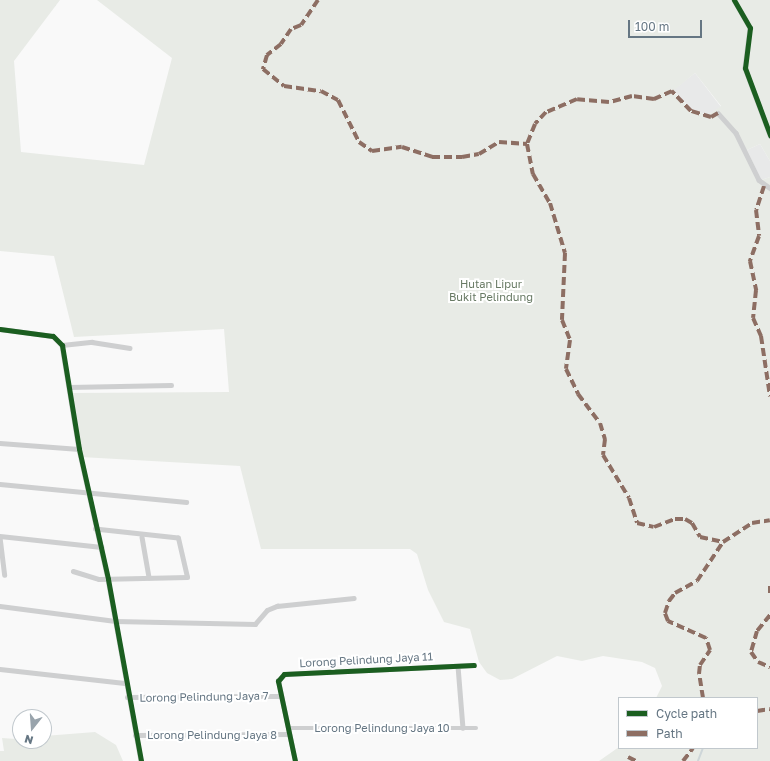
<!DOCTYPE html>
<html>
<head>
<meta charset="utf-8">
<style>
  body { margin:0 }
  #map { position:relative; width:770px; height:761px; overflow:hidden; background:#f9f9f9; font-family:"Golos Text",sans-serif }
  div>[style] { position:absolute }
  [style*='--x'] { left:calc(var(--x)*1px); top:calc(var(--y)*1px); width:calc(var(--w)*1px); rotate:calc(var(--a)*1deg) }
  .built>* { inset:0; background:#e8e9e9 }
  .green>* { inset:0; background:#e8ebe6 }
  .stream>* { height:1.5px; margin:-0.75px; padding:0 0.75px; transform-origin:0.75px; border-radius:0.75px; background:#ced6d9 }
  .street>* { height:4.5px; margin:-2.25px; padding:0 2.25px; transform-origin:2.25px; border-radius:2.25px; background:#cecfd0 }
  .quiet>* { height:4px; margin-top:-2px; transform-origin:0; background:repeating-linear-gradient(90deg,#8d6e63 0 8px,transparent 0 12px) }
  .cycleway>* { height:5px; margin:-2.5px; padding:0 2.5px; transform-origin:2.5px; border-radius:2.5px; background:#1b5e20 }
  span { translate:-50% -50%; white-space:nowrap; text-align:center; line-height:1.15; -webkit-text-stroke:4px #fff; paint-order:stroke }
  .park-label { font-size:11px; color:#687a64 }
  .street-label { font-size:11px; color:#657683 }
  .legend { position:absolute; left:618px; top:697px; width:140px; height:52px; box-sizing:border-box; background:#fff; border:1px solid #c1c8cd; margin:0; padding:5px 7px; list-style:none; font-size:12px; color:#657683 }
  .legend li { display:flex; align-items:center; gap:8px; height:20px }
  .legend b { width:20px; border:1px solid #c1c8cd }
  .north { position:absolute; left:12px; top:709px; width:40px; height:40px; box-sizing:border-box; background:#fff; border:1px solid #c1c8cd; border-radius:50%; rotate:197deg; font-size:11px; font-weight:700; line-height:16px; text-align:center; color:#657683 }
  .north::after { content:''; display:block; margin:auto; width:14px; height:18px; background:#99a4ac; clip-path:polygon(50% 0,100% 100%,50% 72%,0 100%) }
  .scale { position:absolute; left:628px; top:20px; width:74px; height:18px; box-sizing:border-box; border:2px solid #657683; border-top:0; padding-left:5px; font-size:12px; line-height:14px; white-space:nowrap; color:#657683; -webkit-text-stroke:3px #fff; paint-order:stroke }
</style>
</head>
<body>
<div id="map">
  <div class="built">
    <i style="clip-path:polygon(695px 73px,721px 107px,708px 115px,692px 110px,673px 90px)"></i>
    <i style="clip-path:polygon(760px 144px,770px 161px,770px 177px,761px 180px,747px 150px)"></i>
  </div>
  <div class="green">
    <i style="clip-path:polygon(evenodd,0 0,60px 0,14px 61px,21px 152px,144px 165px,172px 58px,97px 0,770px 0,770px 161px,760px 144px,747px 150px,761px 180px,770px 177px,770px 761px,599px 761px,619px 747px,757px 748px,757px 698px,656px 698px,662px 686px,655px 668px,642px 662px,603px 656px,582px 661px,557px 656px,512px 679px,500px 680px,487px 673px,479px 662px,470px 629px,444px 622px,428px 590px,417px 554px,410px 549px,261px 549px,240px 466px,81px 457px,71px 393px,229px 392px,224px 329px,74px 337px,54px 256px,0 251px,0 0,695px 73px,721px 106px,708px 115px,692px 110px,673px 91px,695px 73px)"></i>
    <i style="clip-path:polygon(95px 732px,116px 745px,123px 761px,0 761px,0 751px,4px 751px,2px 738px,44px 741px,44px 736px)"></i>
  </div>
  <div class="stream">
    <i style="--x:698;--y:761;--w:14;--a:-69"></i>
  </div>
  <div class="street">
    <i style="--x:734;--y:0;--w:32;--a:60"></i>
    <i style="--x:750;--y:28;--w:40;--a:97.1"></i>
    <i style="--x:745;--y:68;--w:72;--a:69.5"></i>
    <i style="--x:718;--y:113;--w:27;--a:48"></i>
    <i style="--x:736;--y:133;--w:52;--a:63.9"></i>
    <i style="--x:759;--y:180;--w:14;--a:36"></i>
    <i style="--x:0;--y:329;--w:53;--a:7.5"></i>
    <i style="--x:53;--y:336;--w:13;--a:45"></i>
    <i style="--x:62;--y:345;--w:105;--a:80.7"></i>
    <i style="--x:79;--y:449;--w:133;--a:77.4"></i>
    <i style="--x:108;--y:579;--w:185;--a:79.7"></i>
    <i style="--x:62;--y:345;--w:30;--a:-6"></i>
    <i style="--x:92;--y:342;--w:38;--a:9"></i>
    <i style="--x:69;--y:387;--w:102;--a:-1.1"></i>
    <i style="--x:0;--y:443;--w:79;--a:4.3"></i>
    <i style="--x:0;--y:484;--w:187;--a:5.5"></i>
    <i style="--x:0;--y:536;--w:102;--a:6.2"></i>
    <i style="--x:0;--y:537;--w:38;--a:83"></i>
    <i style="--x:142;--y:537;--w:41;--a:80.1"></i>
    <i style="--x:73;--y:571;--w:27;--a:17"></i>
    <i style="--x:99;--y:579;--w:88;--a:-1.3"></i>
    <i style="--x:187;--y:577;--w:40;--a:-103"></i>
    <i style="--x:178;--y:538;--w:83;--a:-173.8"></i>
    <i style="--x:0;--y:606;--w:116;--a:7.4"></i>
    <i style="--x:115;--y:621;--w:140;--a:1.2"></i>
    <i style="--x:255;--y:624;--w:18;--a:-49"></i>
    <i style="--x:267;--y:610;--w:11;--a:-22"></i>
    <i style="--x:277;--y:606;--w:77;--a:-5.9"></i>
    <i style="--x:458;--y:666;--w:62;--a:85.4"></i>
    <i style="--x:0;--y:669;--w:125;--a:6.4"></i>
    <i style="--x:127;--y:697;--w:154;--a:-0.4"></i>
    <i style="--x:288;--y:728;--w:188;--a:0"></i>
    <i style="--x:135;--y:735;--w:154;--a:-0.4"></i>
    <i style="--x:295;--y:761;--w:82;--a:-102"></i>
    <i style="--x:278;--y:681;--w:9;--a:-49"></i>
    <i style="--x:284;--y:674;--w:190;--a:-2.7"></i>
  </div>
  <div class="quiet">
    <i style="--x:318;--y:0;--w:30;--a:124"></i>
    <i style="--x:301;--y:25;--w:11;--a:158"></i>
    <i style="--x:291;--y:29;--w:18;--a:124"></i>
    <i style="--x:281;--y:44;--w:18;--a:142"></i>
    <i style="--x:267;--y:55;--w:15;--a:106"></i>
    <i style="--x:263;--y:69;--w:27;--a:39"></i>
    <i style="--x:284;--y:86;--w:37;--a:8"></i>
    <i style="--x:321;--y:91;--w:19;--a:28"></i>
    <i style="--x:338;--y:100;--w:47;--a:63.4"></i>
    <i style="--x:359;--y:142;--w:16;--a:35"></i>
    <i style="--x:372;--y:151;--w:30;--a:-8"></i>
    <i style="--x:402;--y:147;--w:32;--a:18"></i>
    <i style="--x:432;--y:157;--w:30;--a:0"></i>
    <i style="--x:462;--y:157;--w:17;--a:-10"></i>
    <i style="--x:479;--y:154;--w:23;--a:-31"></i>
    <i style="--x:499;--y:142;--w:28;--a:4"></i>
    <i style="--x:718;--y:113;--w:8;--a:150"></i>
    <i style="--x:711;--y:117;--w:21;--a:-163"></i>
    <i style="--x:691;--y:111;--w:28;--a:-134"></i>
    <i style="--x:672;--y:91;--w:20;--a:156"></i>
    <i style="--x:654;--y:99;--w:22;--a:-172"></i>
    <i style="--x:632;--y:96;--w:24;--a:165"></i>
    <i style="--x:609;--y:102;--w:32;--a:-175"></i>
    <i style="--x:577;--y:99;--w:34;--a:157"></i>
    <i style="--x:546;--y:112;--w:16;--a:133"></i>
    <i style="--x:535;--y:124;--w:22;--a:112"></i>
    <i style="--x:527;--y:144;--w:31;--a:79"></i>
    <i style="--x:533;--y:174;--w:34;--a:60"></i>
    <i style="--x:550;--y:203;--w:52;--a:73.3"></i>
    <i style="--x:565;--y:253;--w:67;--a:92.6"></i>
    <i style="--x:562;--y:320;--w:22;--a:68"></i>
    <i style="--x:570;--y:340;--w:29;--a:98"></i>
    <i style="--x:566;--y:369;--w:28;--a:64"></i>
    <i style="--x:578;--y:394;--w:36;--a:53"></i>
    <i style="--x:600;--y:423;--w:17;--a:73"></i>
    <i style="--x:605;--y:439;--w:16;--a:97"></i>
    <i style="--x:603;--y:455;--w:50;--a:58.8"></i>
    <i style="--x:629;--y:498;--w:26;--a:72"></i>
    <i style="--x:637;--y:523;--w:17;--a:13"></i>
    <i style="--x:654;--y:527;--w:22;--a:-21"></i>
    <i style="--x:675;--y:519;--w:10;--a:0"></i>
    <i style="--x:685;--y:519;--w:8;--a:30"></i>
    <i style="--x:692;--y:523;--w:16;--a:60"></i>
    <i style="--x:700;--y:537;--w:24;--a:12"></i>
    <i style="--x:764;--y:186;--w:25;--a:108"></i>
    <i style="--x:756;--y:210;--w:26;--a:83"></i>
    <i style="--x:759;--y:236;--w:27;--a:110"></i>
    <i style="--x:750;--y:261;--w:30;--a:78"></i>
    <i style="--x:756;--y:290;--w:28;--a:96"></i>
    <i style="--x:753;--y:318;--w:20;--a:66"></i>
    <i style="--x:761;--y:336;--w:61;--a:81.5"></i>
    <i style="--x:770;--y:586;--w:7;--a:90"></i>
    <i style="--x:770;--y:615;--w:21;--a:129"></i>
    <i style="--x:757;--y:631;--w:22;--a:106"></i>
    <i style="--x:751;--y:652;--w:12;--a:55"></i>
    <i style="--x:758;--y:662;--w:13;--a:23"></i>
    <i style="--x:703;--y:698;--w:24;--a:-99"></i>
    <i style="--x:699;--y:674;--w:9;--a:-84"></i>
    <i style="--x:700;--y:665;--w:18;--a:-56"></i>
    <i style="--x:710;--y:650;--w:13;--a:-108"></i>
    <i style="--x:706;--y:638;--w:42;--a:-155.9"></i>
    <i style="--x:668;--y:621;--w:9;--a:-111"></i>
    <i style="--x:665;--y:613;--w:13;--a:-72"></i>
    <i style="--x:669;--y:601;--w:10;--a:-53"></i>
    <i style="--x:675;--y:593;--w:25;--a:-29"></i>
    <i style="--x:697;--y:581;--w:47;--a:-56.3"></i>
    <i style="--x:723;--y:542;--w:35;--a:-33"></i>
    <i style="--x:752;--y:523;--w:18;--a:-9"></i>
    <i style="--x:757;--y:711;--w:13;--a:-9"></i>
    <i style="--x:628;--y:757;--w:9;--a:27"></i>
    <i style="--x:683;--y:761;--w:16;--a:-52"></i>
  </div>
  <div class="cycleway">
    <i style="--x:734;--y:0;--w:32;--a:60"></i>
    <i style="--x:750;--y:28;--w:40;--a:97.1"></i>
    <i style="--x:745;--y:68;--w:72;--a:69.5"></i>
    <i style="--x:0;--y:329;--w:53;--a:7.5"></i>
    <i style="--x:53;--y:336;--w:13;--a:45"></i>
    <i style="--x:62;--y:345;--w:105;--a:80.7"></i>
    <i style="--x:79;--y:449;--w:133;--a:77.4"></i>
    <i style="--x:108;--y:579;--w:185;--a:79.7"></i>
    <i style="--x:295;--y:761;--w:82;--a:-102"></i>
    <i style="--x:278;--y:681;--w:9;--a:-49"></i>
    <i style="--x:284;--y:674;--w:190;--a:-2.7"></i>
  </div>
  <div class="park-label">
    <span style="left:491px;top:291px">Hutan Lipur<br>Bukit Pelindung</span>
  </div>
  <div class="street-label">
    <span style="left:366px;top:660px;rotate:-3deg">Lorong Pelindung Jaya 11</span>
    <span style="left:204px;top:697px;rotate:-1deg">Lorong Pelindung Jaya 7</span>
    <span style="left:382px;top:728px">Lorong Pelindung Jaya 10</span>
    <span style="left:212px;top:735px">Lorong Pelindung Jaya 8</span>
  </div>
  <ul class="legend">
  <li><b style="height:5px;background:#1b5e20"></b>Cycle path</li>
  <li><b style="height:5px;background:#8d6e63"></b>Path</li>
  </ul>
  <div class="north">N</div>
  <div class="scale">100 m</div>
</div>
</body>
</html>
